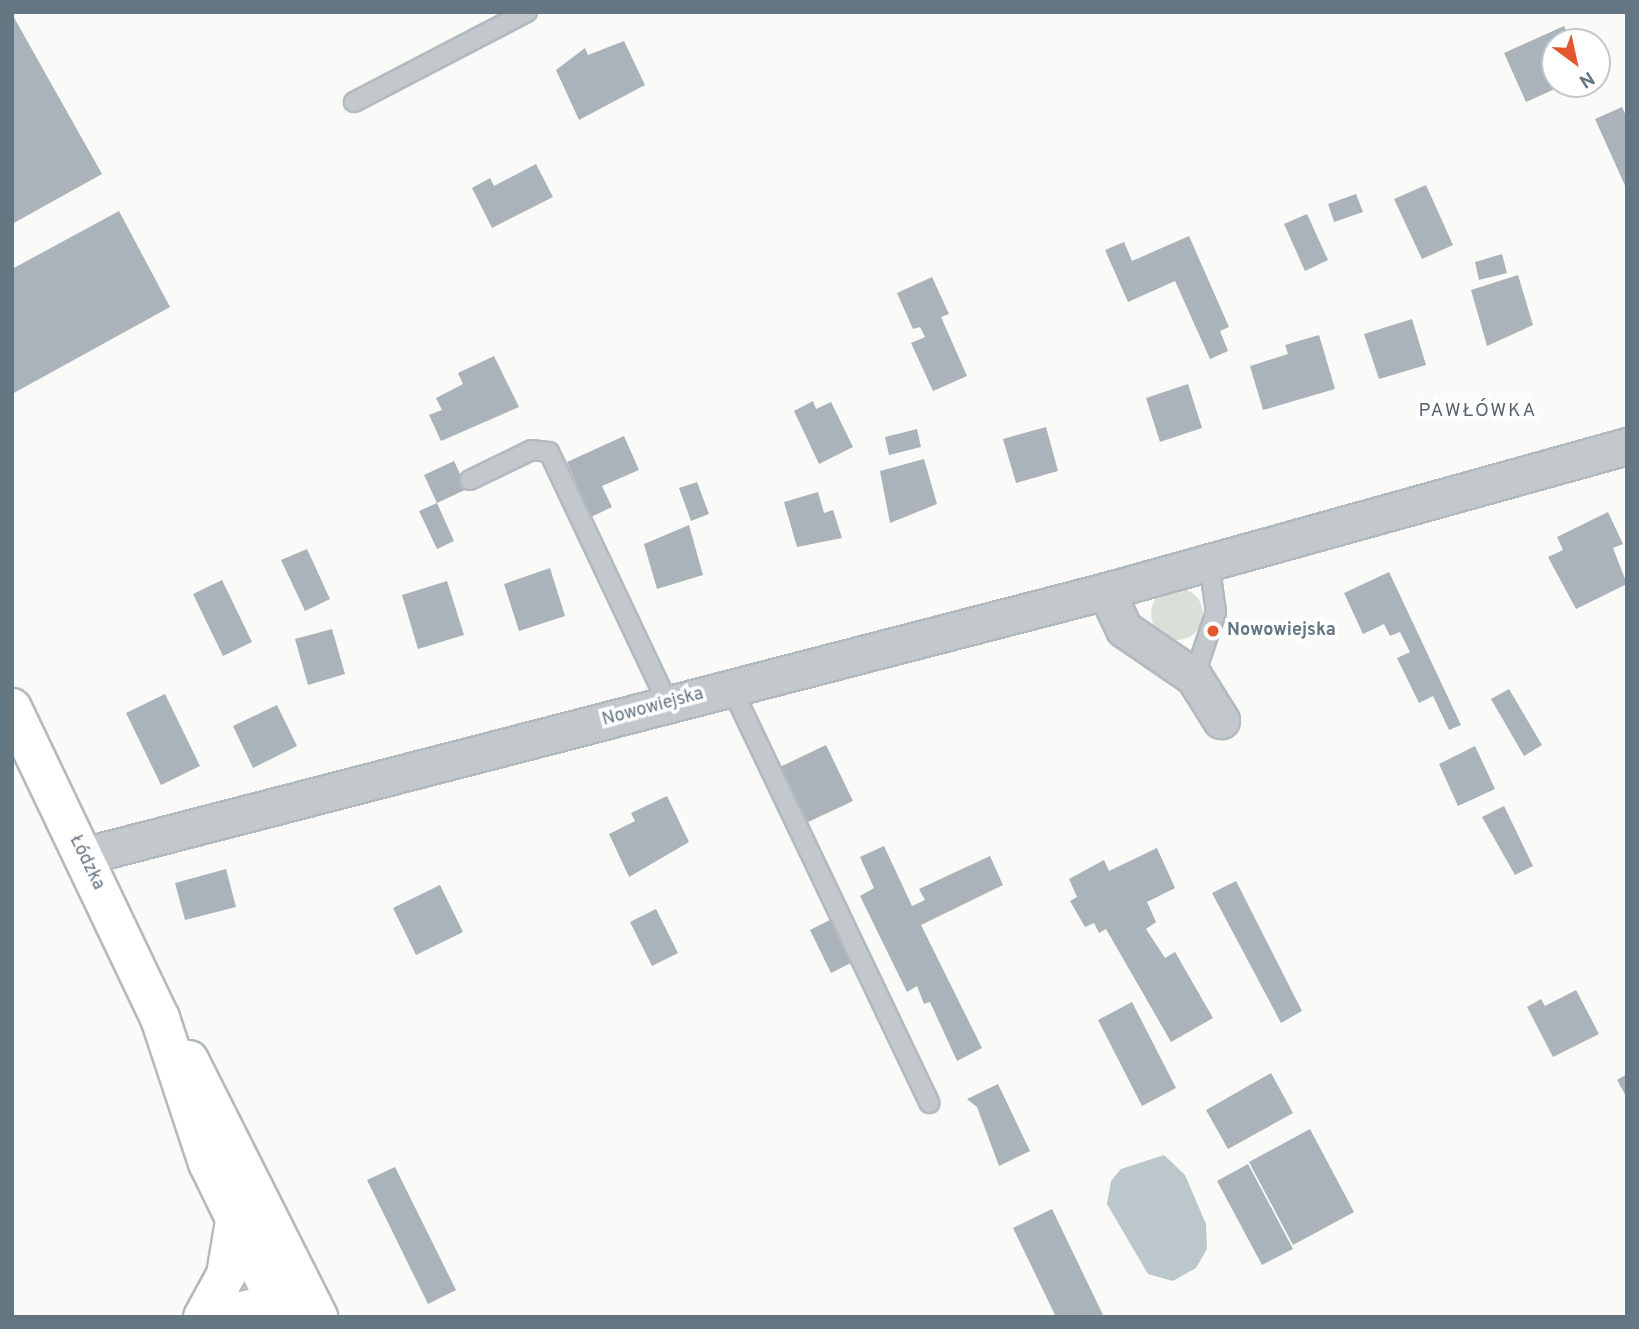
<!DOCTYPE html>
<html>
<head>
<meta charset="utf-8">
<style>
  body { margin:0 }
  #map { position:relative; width:1639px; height:1329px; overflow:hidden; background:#fafaf8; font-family:Overpass,sans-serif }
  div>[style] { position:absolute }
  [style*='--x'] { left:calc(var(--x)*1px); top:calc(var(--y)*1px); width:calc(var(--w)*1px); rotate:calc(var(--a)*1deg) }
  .green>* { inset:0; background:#dadfd7 }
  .round { border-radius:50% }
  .water>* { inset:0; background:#bbc7cb }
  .building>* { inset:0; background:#aab3b9 }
  .roads { filter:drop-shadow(2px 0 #b3babf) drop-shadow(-2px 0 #b3babf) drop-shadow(0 2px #b3babf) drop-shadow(0 -2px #b3babf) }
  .lane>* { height:18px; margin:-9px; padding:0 9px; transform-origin:9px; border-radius:9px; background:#c3c8cc }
  .street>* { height:35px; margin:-17.5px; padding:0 17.5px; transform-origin:17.5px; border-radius:17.5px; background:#c3c8cc }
  .secondary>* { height:38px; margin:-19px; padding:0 19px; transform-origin:19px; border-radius:19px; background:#fff }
  .highway>* { height:38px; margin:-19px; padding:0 19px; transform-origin:19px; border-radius:19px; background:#fff }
  .dots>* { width:19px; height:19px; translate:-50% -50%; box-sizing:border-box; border:4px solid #fff; border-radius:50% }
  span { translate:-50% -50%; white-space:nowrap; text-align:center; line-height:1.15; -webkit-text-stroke:7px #fff; paint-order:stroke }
  .poi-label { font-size:18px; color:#657683; font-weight:700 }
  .left { translate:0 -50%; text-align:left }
  .street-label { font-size:18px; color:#657683 }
  .neighbourhood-label { font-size:19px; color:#57646e; letter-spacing:2px }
  .frame { position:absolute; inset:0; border:14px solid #657683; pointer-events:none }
  .north { position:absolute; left:1541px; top:28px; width:70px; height:70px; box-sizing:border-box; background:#fff; border:2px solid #c1c8cd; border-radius:50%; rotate:147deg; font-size:19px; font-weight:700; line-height:28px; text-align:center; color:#657683 }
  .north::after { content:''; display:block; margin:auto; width:24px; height:32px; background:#e4572e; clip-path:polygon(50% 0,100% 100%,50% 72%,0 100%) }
</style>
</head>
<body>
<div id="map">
  <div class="green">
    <i class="round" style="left:1151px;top:588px;width:52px;height:52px"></i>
  </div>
  <div class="water">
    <i style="clip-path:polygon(1164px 1155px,1185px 1175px,1206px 1224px,1207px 1249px,1196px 1268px,1173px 1281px,1148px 1274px,1107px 1204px,1111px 1181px,1121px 1169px)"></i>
  </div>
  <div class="building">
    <i style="clip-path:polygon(12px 14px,102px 174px,12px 224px)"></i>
    <i style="clip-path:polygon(1564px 26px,1572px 42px,1555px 42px,1555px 84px,1566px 84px,1526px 102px,1504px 53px)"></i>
    <i style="clip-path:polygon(624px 41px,645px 85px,579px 120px,556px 70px,585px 48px,588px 55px)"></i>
    <i style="clip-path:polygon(1622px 107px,1627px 118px,1627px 190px,1595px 119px)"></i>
    <i style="clip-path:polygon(536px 164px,553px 197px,492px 228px,472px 188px,490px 178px,494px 186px)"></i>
    <i style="clip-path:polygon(1426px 185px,1453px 245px,1422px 259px,1394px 199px)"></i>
    <i style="clip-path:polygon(1356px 194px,1363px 212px,1334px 222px,1328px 204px)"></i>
    <i style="clip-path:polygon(119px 211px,170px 307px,12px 394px,12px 269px)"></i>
    <i style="clip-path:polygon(1307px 214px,1328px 260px,1305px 271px,1284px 224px)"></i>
    <i style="clip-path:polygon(1189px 236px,1229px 327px,1220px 331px,1228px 351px,1210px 359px,1175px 281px,1128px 302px,1105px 250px,1124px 242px,1132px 261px)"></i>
    <i style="clip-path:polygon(1502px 254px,1507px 273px,1479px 280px,1475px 262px)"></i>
    <i style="clip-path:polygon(1518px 275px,1533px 325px,1487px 346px,1471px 290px)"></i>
    <i style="clip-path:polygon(932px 277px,949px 314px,941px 317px,967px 376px,933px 391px,911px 343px,925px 337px,920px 327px,913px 329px,897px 293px)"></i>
    <i style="clip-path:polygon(1412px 319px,1426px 365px,1379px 379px,1364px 334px)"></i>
    <i style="clip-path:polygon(1319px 335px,1335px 389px,1263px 410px,1250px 366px,1288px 354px,1285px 345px)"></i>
    <i style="clip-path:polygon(494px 356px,519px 407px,441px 441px,429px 415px,442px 410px,436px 398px,463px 384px,458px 373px)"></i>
    <i style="clip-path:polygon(1188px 384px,1202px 428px,1160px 442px,1146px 398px)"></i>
    <i style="clip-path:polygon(813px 401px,816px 409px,831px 402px,853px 447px,819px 464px,794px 411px)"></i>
    <i style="clip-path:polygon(1046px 427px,1058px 471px,1016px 483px,1003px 439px)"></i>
    <i style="clip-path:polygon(917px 429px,921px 447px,889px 455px,885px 437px)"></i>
    <i style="clip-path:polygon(624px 436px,639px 470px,602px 486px,612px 507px,591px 517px,567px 462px)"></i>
    <i style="clip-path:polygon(924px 459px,937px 504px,890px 523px,880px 471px)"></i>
    <i style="clip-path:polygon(454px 461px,467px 489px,437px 503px,424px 475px)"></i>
    <i style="clip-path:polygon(697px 482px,709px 514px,691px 521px,679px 488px)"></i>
    <i style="clip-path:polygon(818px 492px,824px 513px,833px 510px,842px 538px,797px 547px,784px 502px)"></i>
    <i style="clip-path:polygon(437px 503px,454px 541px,437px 549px,419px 511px)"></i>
    <i style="clip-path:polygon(1608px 512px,1623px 544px,1613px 548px,1627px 584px,1576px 609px,1548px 557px,1563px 550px,1557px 537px)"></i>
    <i style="clip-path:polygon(689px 525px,703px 575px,657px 589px,644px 544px)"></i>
    <i style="clip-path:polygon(307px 549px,330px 599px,305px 611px,281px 560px)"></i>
    <i style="clip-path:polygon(550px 568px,565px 616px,519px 631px,504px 584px)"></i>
    <i style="clip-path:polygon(1389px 572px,1461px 725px,1449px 730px,1433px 696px,1419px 703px,1397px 658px,1410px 652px,1400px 632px,1390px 636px,1384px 624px,1363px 634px,1344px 593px)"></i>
    <i style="clip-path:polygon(222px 580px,252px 642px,223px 656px,193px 594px)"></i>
    <i style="clip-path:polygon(447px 581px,464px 635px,418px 649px,402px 595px)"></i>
    <i style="clip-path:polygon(332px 629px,345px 674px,308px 685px,295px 639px)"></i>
    <i style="clip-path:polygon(1509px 689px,1542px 745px,1524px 756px,1491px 699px)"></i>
    <i style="clip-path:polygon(165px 694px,200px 766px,161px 785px,126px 713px)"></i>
    <i style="clip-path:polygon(277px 705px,297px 746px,253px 768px,233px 726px)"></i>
    <i style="clip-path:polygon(826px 745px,853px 801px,806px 823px,780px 767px)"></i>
    <i style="clip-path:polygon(1475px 746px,1495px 789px,1458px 806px,1439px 764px)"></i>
    <i style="clip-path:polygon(667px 796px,689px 842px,629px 877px,609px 834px,635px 821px,631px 813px)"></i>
    <i style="clip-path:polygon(1504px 806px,1533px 866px,1515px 875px,1482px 817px)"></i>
    <i style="clip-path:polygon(884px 846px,912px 906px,925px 900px,919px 889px,990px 856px,1003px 885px,921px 925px,982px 1048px,957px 1061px,930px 1002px,924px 1004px,917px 986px,907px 992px,860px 896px,874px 888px,860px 857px)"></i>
    <i style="clip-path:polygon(1157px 848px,1175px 888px,1147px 902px,1156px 922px,1146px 929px,1165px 958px,1175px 952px,1213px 1018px,1171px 1042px,1106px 929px,1099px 933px,1094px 923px,1085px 927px,1070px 901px,1077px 897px,1069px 879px,1104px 860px,1109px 871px)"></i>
    <i style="clip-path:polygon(226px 869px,236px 907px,185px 920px,175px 883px)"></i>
    <i style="clip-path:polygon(1236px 881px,1302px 1011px,1281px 1023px,1212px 893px)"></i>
    <i style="clip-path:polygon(440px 885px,463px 932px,416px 955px,393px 908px)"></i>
    <i style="clip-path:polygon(656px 909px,678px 953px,652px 966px,630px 922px)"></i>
    <i style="clip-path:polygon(832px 919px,853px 962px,831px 973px,810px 930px)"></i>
    <i style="clip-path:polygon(1576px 990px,1599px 1034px,1553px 1057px,1527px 1007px,1541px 999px,1545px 1006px)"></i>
    <i style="clip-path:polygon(1132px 1002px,1176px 1088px,1142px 1106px,1098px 1020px)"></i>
    <i style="clip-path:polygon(1271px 1073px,1293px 1113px,1228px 1149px,1206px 1110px)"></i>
    <i style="clip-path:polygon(1627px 1074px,1627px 1098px,1617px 1080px)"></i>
    <i style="clip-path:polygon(998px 1084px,1030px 1151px,999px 1166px,977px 1107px,967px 1099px)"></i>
    <i style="clip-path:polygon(1310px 1129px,1354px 1212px,1293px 1245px,1249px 1162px)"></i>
    <i style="clip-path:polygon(1248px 1164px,1293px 1249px,1262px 1265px,1217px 1181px)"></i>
    <i style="clip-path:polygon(395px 1167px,456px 1290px,428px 1304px,367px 1180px)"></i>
    <i style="clip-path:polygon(1052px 1209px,1104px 1317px,1056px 1317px,1013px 1228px)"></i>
  </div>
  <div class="roads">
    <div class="lane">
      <i style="--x:354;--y:102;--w:195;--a:-27.5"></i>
      <i style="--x:470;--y:480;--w:69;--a:-25.8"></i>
      <i style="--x:532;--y:450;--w:17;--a:7"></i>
      <i style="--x:549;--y:452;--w:279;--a:64.7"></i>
      <i style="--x:1194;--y:677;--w:69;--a:-71.3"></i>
      <i style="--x:1216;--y:612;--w:50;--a:-98"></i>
      <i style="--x:731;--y:687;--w:461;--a:64.5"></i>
    </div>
    <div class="street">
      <i style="--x:1106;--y:591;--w:42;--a:64.7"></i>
      <i style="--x:1124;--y:629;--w:85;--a:34.4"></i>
      <i style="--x:1194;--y:677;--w:51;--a:57.9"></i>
      <i style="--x:83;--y:856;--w:1057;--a:-14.52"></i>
      <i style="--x:1106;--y:591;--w:541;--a:-15.55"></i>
    </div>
    <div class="secondary">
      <i style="--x:12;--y:708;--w:344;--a:64.5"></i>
      <i style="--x:160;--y:1018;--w:153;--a:71.7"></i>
      <i style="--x:208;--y:1163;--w:171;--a:64"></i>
      <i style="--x:189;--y:1060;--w:288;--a:63.3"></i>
    </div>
    <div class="highway">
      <i style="--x:203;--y:1317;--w:48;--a:-61.3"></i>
      <i style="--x:226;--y:1275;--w:55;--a:-80.5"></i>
      <i style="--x:213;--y:1317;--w:52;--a:-12.2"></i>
      <i style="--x:264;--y:1306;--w:43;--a:14.7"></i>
    </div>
  </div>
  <div class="dots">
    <i style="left:1213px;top:631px;background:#e4572e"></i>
  </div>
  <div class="poi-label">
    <span class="left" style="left:1227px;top:631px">Nowowiejska</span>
  </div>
  <div class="street-label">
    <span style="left:653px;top:708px;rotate:-15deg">Nowowiejska</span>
    <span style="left:86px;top:863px;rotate:64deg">Łódzka</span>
  </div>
  <div class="neighbourhood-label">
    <span style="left:1478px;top:412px">PAWŁÓWKA</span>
  </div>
  <div class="frame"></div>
  <div class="north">N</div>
</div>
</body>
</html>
